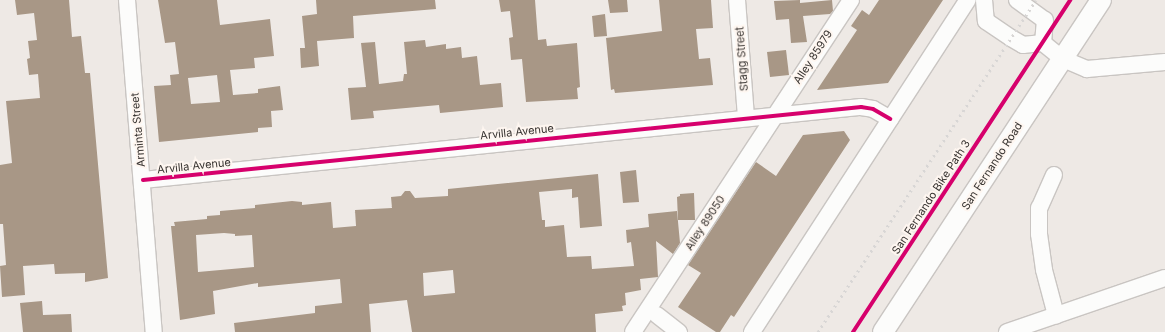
<!DOCTYPE html>
<html>
<head>
<meta charset="utf-8">
<style>
  body { margin:0 }
  #map { position:relative; width:1165px; height:332px; overflow:hidden; background:#eee9e5; font-family:Inter,sans-serif }
  div>[style] { position:absolute }
  [style*='--x'] { left:calc(var(--x)*1px); top:calc(var(--y)*1px); width:calc(var(--w)*1px); rotate:calc(var(--a)*1deg) }
  .building>* { inset:0; background:#a89786 }
  .roads { filter:drop-shadow(1px 0 #c9c5c2) drop-shadow(-1px 0 #c9c5c2) drop-shadow(0 1px #c9c5c2) drop-shadow(0 -1px #c9c5c2) }
  .minor>* { height:16px; margin:-8px; padding:0 8px; transform-origin:8px; border-radius:8px; background:#fcfcfb }
  .major>* { height:20px; margin:-10px; padding:0 10px; transform-origin:10px; border-radius:10px; background:#fcfcfb }
  .rail>* { height:3px; margin-top:-1.5px; transform-origin:0; background:repeating-linear-gradient(90deg,#d8d6d5 0 2px,transparent 0 6px) }
  .cycleway>* { height:4px; margin:-2px; padding:0 2px; transform-origin:2px; border-radius:2px; background:#d6006c }
  span { translate:-50% -50%; white-space:nowrap; text-align:center; line-height:1.15; -webkit-text-stroke:4px #fef6f0; paint-order:stroke }
  .street-label { font-size:11px; color:#383431 }
</style>
</head>
<body>
<div id="map">
  <div class="building">
    <i style="clip-path:polygon(15px 0,69px 0,72px 37px,81px 36px,85px 73px,90px 73px,108px 278px,85px 282px,85px 273px,55px 274px,54px 264px,23px 266px,25px 295px,2px 297px,0 266px,6px 265px,3px 224px,0 224px,0 165px,12px 163px,6px 101px,40px 98px,38px 74px,29px 75px,27px 59px,30px 58px,28px 41px,37px 40px,34px 13px,17px 15px)"></i>
    <i style="clip-path:polygon(evenodd,158px 0,217px 0,220px 25px,270px 19px,274px 56px,254px 58px,255px 68px,230px 70px,233px 95px,258px 93px,258px 89px,280px 86px,283px 110px,271px 111px,272px 127px,258px 128px,258px 132px,159px 142px,154px 86px,171px 85px,170px 75px,179px 74px,175px 42px,165px 43px,158px 0,217px 75px,220px 102px,191px 104px,188px 78px,217px 75px)"></i>
    <i style="clip-path:polygon(316px 0,435px 0,436px 9px,353px 16px,354px 38px,317px 41px,319px 66px,301px 68px,300px 48px,305px 48px,302px 16px,317px 14px)"></i>
    <i style="clip-path:polygon(499px 0,535px 0,538px 40px,546px 39px,547px 46px,577px 43px,580px 87px,577px 88px,578px 99px,526px 102px,522px 59px,511px 60px,509px 38px,513px 37px,510px 11px,501px 12px)"></i>
    <i style="clip-path:polygon(608px 0,627px 0,628px 12px,610px 13px)"></i>
    <i style="clip-path:polygon(659px 0,711px 0,713px 28px,696px 29px,699px 59px,710px 58px,713px 85px,615px 93px,614px 89px,611px 90px,606px 38px,662px 31px)"></i>
    <i style="clip-path:polygon(800px 0,800px 3px,832px 0,833px 11px,830px 14px,803px 16px,807px 42px,791px 43px,789px 19px,776px 20px,774px 1px)"></i>
    <i style="clip-path:polygon(879px 0,943px 0,888px 83px,817px 90px,857px 30px,851px 26px,862px 10px,869px 15px)"></i>
    <i style="clip-path:polygon(605px 14px,607px 36px,594px 37px,592px 16px)"></i>
    <i style="clip-path:polygon(425px 40px,426px 47px,446px 44px,446px 49px,461px 47px,462px 58px,477px 56px,480px 85px,501px 83px,503px 107px,440px 113px,439px 105px,373px 111px,374px 118px,351px 120px,348px 88px,366px 87px,361px 43px,375px 42px,379px 84px,403px 81px,404px 74px,407px 74px,404px 42px)"></i>
    <i style="clip-path:polygon(786px 50px,789px 75px,770px 77px,767px 52px)"></i>
    <i style="clip-path:polygon(844px 131px,850px 140px,734px 317px,731px 315px,720px 332px,716px 332px,678px 307px,701px 273px,688px 265px,756px 162px,776px 176px,803px 135px)"></i>
    <i style="clip-path:polygon(636px 170px,639px 202px,623px 203px,620px 172px)"></i>
    <i style="clip-path:polygon(evenodd,598px 174px,602px 226px,580px 228px,578px 197px,572px 198px,572px 189px,539px 192px,542px 220px,545px 220px,545px 227px,564px 225px,567px 257px,591px 256px,592px 269px,634px 266px,631px 242px,627px 243px,626px 230px,649px 227px,648px 214px,677px 211px,680px 243px,673px 254px,656px 241px,658px 277px,640px 279px,641px 290px,625px 293px,626px 305px,622px 306px,623px 311px,595px 314px,596px 332px,412px 332px,407px 300px,369px 304px,371px 332px,235px 332px,234px 323px,315px 313px,315px 306px,342px 303px,340px 279px,258px 287px,258px 283px,213px 291px,215px 314px,180px 320px,171px 226px,175px 226px,174px 222px,207px 219px,207px 216px,220px 215px,220px 211px,255px 208px,255px 205px,292px 201px,302px 202px,302px 205px,331px 202px,333px 228px,356px 226px,355px 210px,392px 208px,391px 197px,401px 196px,405px 191px,410px 191px,415px 198px,448px 196px,448px 189px,598px 174px,224px 233px,235px 234px,235px 236px,252px 235px,254px 267px,198px 272px,196px 235px,224px 233px,598px 174px,453px 270px,455px 293px,424px 296px,423px 273px,453px 270px)"></i>
    <i style="clip-path:polygon(694px 193px,695px 220px,678px 220px,677px 197px,680px 196px,680px 194px)"></i>
    <i style="clip-path:polygon(42px 301px,43px 315px,71px 314px,72px 332px,23px 332px,20px 303px)"></i>
  </div>
  <div class="roads">
    <div class="minor">
      <i style="--x:127;--y:0;--w:333;--a:85.4"></i>
      <i style="--x:737;--y:0;--w:118;--a:85.6"></i>
      <i style="--x:984;--y:0;--w:21;--a:85"></i>
      <i style="--x:986;--y:21;--w:30;--a:34"></i>
      <i style="--x:1011;--y:38;--w:14;--a:30"></i>
      <i style="--x:1023;--y:45;--w:20;--a:-6"></i>
      <i style="--x:1043;--y:43;--w:26;--a:39"></i>
      <i style="--x:1063;--y:59;--w:26;--a:23"></i>
      <i style="--x:1087;--y:69;--w:78;--a:-5.1"></i>
      <i style="--x:1017;--y:0;--w:34;--a:36"></i>
      <i style="--x:1045;--y:20;--w:23;--a:95"></i>
      <i style="--x:1054;--y:175;--w:36;--a:114"></i>
      <i style="--x:1039;--y:208;--w:26;--a:90"></i>
      <i style="--x:1039;--y:234;--w:36;--a:82"></i>
      <i style="--x:1044;--y:270;--w:47;--a:75.1"></i>
      <i style="--x:143;--y:180;--w:722;--a:-5.81"></i>
      <i style="--x:861;--y:107;--w:12;--a:9"></i>
      <i style="--x:873;--y:109;--w:20;--a:30"></i>
      <i style="--x:657;--y:315;--w:28;--a:38"></i>
      <i style="--x:633;--y:332;--w:397;--a:-56.7"></i>
      <i style="--x:752;--y:332;--w:396;--a:-57"></i>
      <i style="--x:1007;--y:332;--w:167;--a:-18.9"></i>
    </div>
    <div class="major">
      <i style="--x:883;--y:332;--w:397;--a:-56.7"></i>
    </div>
  </div>
  <div class="rail">
    <i style="--x:818;--y:332;--w:397;--a:-56.7"></i>
  </div>
  <div class="cycleway">
    <i style="--x:143;--y:180;--w:722;--a:-5.81"></i>
    <i style="--x:861;--y:107;--w:12;--a:9"></i>
    <i style="--x:873;--y:109;--w:20;--a:30"></i>
    <i style="--x:853;--y:332;--w:397;--a:-56.8"></i>
  </div>
  <div class="street-label">
    <span style="left:813px;top:57px;rotate:-57deg">Alley 85979</span>
    <span style="left:742px;top:59px;rotate:-94deg">Stagg Street</span>
    <span style="left:138px;top:130px;rotate:-95deg">Arminta Street</span>
    <span style="left:517px;top:132px;rotate:-6deg">Arvilla Avenue</span>
    <span style="left:194px;top:166px;rotate:-6deg">Arvilla Avenue</span>
    <span style="left:992px;top:166px;rotate:-57deg">San Fernando Road</span>
    <span style="left:931px;top:197px;rotate:-57deg">San Fernando Bike Path 3</span>
    <span style="left:705px;top:223px;rotate:-57deg">Alley 89050</span>
  </div>
</div>
</body>
</html>
